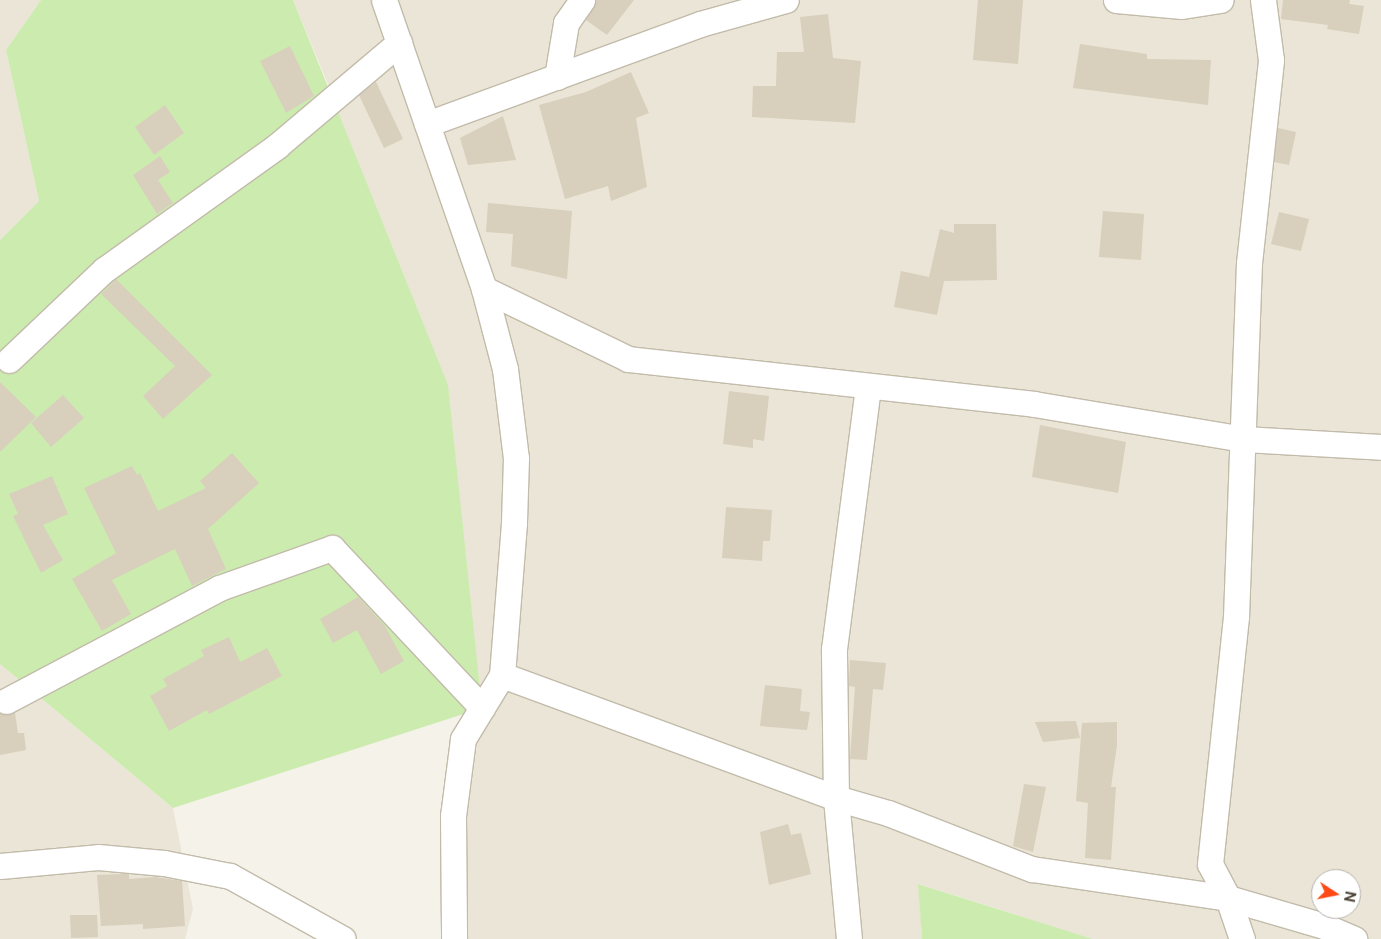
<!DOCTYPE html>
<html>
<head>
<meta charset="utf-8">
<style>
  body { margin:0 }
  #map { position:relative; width:1381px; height:939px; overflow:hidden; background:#f5f2e9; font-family:"Public Sans",sans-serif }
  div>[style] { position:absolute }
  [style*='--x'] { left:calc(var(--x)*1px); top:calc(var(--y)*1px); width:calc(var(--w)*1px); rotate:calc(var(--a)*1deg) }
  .residential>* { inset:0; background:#eae5d6 }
  .green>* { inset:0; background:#ccecaf }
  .building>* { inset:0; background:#d8cfbd }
  .roads { filter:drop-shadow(1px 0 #c2bbaa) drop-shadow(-1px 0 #c2bbaa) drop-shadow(0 1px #c2bbaa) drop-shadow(0 -1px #c2bbaa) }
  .minor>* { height:25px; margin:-12.5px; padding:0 12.5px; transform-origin:12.5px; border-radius:12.5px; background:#fff }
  span { translate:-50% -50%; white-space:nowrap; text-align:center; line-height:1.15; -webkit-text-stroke:5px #fff; paint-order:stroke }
  .north { position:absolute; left:1311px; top:869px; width:50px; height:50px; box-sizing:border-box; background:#fff; border:1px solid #b7b4af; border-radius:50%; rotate:101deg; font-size:14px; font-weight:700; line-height:20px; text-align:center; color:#4a4436 }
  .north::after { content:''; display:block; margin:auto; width:18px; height:22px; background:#ff4916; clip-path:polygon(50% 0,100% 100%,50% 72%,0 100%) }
</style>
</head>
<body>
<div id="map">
  <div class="residential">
    <i style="clip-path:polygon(0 0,41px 0,6px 50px,39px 201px,0 240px)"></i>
    <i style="clip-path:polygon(evenodd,293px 0,1381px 0,1381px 939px,1093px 939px,919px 884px,922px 939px,450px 939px,482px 708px,331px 91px,293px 0,1321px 879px,1351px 879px,1351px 909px,1321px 909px,1321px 879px)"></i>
    <i style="clip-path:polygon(0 664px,173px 808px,193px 909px,185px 939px,0 939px)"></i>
  </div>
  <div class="green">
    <i style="clip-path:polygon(41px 0,293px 0,448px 385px,482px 708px,173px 808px,0 664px,0 240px,39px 201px,6px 50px)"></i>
    <i style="clip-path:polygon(918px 884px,1093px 939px,922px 939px)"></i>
  </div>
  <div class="building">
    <i style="clip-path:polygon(596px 0,634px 0,607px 35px,586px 20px)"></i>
    <i style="clip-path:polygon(978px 0,1023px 0,1018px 64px,973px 60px)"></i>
    <i style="clip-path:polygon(1283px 0,1350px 0,1349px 4px,1364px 6px,1359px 34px,1327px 29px,1328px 25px,1281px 19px)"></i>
    <i style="clip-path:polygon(828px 14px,833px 58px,861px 61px,855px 123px,752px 117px,753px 86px,776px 86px,777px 52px,804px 52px,800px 17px)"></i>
    <i style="clip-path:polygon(1080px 44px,1147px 54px,1147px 59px,1211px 60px,1208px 105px,1073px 88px)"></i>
    <i style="clip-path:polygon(290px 46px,314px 96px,286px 113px,260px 61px)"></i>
    <i style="clip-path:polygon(631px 72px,649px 113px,636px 118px,647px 187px,611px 201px,608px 186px,565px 199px,539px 105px,586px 92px)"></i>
    <i style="clip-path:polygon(376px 82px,403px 139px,384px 148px,359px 95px)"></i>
    <i style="clip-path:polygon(165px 105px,184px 133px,154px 155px,135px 127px)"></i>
    <i style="clip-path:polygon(503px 116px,516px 160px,468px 165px,460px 138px)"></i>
    <i style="clip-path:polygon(1278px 128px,1296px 132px,1289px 165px,1274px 162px)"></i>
    <i style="clip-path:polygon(160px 156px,170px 172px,158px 180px,173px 203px,157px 214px,133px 175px)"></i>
    <i style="clip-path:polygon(488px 203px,572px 211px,567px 279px,511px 266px,513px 234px,486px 232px)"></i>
    <i style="clip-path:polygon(1103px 211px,1144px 214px,1141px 260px,1099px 257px)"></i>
    <i style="clip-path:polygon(1279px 212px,1309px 219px,1301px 251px,1271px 244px)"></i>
    <i style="clip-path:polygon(954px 224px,996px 224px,997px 280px,944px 281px,937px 315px,894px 307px,901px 271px,929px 277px,940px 229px,954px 233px)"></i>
    <i style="clip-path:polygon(116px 279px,212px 375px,163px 419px,143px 396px,175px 366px,101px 294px)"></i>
    <i style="clip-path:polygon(0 382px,36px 417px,0 452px)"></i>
    <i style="clip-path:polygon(729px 391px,769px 396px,764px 441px,753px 439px,753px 448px,723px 444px)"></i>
    <i style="clip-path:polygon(63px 395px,84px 418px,51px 447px,31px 423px)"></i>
    <i style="clip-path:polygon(1040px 425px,1126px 442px,1118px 493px,1032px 477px)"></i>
    <i style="clip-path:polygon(232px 453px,259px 483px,208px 529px,226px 569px,192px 586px,175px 549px,112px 580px,131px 614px,102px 631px,72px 579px,116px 553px,84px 488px,132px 466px,137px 475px,140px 473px,158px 511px,206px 488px,200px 481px)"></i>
    <i style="clip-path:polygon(52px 476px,68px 514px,43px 525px,63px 560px,41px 573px,13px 516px,18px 514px,9px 494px)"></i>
    <i style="clip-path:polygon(726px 507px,772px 510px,770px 541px,763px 541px,762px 561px,722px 558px)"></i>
    <i style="clip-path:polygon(358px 597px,385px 626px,404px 661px,381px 674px,357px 630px,333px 643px,320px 619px)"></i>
    <i style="clip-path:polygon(229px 637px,240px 662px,267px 648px,282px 676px,209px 714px,207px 710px,169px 731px,150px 696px,167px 686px,163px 679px,204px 656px,201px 650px)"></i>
    <i style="clip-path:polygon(850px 660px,886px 663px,883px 690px,873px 689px,867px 760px,850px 759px,855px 687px,849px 686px)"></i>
    <i style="clip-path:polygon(765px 685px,802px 689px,800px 711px,810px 712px,807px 730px,760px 726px)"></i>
    <i style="clip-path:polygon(15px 713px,18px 733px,24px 733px,26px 750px,0 755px,0 714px)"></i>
    <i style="clip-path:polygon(1076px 721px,1080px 738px,1043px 742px,1035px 722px)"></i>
    <i style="clip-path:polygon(1117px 722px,1117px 745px,1111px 787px,1116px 787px,1111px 860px,1085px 858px,1088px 803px,1076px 801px,1082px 723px)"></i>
    <i style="clip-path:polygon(1024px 784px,1046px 787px,1033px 852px,1013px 846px)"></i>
    <i style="clip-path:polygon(788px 824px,791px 835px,801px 833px,811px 874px,769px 885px,760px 832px)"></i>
    <i style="clip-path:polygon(123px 874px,129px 874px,129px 879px,155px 877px,182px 881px,185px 926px,143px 929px,143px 924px,101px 926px,97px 875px)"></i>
    <i style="clip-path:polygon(70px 915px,97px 915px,98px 937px,71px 938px)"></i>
  </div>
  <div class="roads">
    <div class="minor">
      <i style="--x:384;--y:0;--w:306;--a:70.9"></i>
      <i style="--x:484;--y:289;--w:83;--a:75.3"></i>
      <i style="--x:505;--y:369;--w:90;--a:83"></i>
      <i style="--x:516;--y:458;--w:65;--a:91.8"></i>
      <i style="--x:514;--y:523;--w:152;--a:94.5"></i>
      <i style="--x:502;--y:675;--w:75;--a:121.4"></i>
      <i style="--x:463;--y:739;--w:78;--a:97.4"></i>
      <i style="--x:453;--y:816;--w:123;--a:89.5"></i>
      <i style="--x:1116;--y:0;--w:66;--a:5.2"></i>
      <i style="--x:1182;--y:6;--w:39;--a:-9"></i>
      <i style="--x:557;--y:77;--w:55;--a:-80.5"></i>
      <i style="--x:566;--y:23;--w:28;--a:-55"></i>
      <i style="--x:427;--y:124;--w:291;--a:-20.1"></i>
      <i style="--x:700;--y:24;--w:89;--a:-15.6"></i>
      <i style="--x:484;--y:289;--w:160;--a:25.9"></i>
      <i style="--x:628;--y:359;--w:408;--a:6.3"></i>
      <i style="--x:1034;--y:404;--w:213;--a:9.5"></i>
      <i style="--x:1244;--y:439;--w:137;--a:3.3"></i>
      <i style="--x:9;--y:360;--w:131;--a:-43.5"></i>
      <i style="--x:104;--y:270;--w:213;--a:-35.6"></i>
      <i style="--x:277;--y:146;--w:160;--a:-40.2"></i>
      <i style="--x:502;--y:675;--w:356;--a:20.2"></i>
      <i style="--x:836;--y:798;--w:54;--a:16.1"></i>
      <i style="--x:888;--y:813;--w:155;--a:21.3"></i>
      <i style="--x:1032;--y:869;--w:198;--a:8.4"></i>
      <i style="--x:1228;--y:898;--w:100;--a:16.3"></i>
      <i style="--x:1324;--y:926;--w:33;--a:23"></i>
      <i style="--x:6;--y:701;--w:241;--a:-27.9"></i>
      <i style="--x:219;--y:588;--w:120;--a:-19.5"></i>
      <i style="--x:332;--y:548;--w:219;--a:46.8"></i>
      <i style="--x:0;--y:866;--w:98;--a:-5.2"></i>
      <i style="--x:98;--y:857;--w:66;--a:5.2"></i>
      <i style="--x:164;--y:863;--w:67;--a:11.1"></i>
      <i style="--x:230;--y:876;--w:129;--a:29.1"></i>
      <i style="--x:849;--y:939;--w:142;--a:-95.3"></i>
      <i style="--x:836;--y:798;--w:149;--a:-90.8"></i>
      <i style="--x:834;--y:649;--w:263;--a:-82.6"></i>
      <i style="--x:1242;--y:939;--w:43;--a:-108.9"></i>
      <i style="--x:1228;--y:898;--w:38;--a:-118"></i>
      <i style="--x:1210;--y:864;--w:248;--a:-84"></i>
      <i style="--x:1236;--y:617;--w:354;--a:-87.9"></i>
      <i style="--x:1249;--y:263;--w:204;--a:-83.8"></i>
      <i style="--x:1271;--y:60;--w:61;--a:-97.6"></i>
    </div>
  </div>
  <div class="north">N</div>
</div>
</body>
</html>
